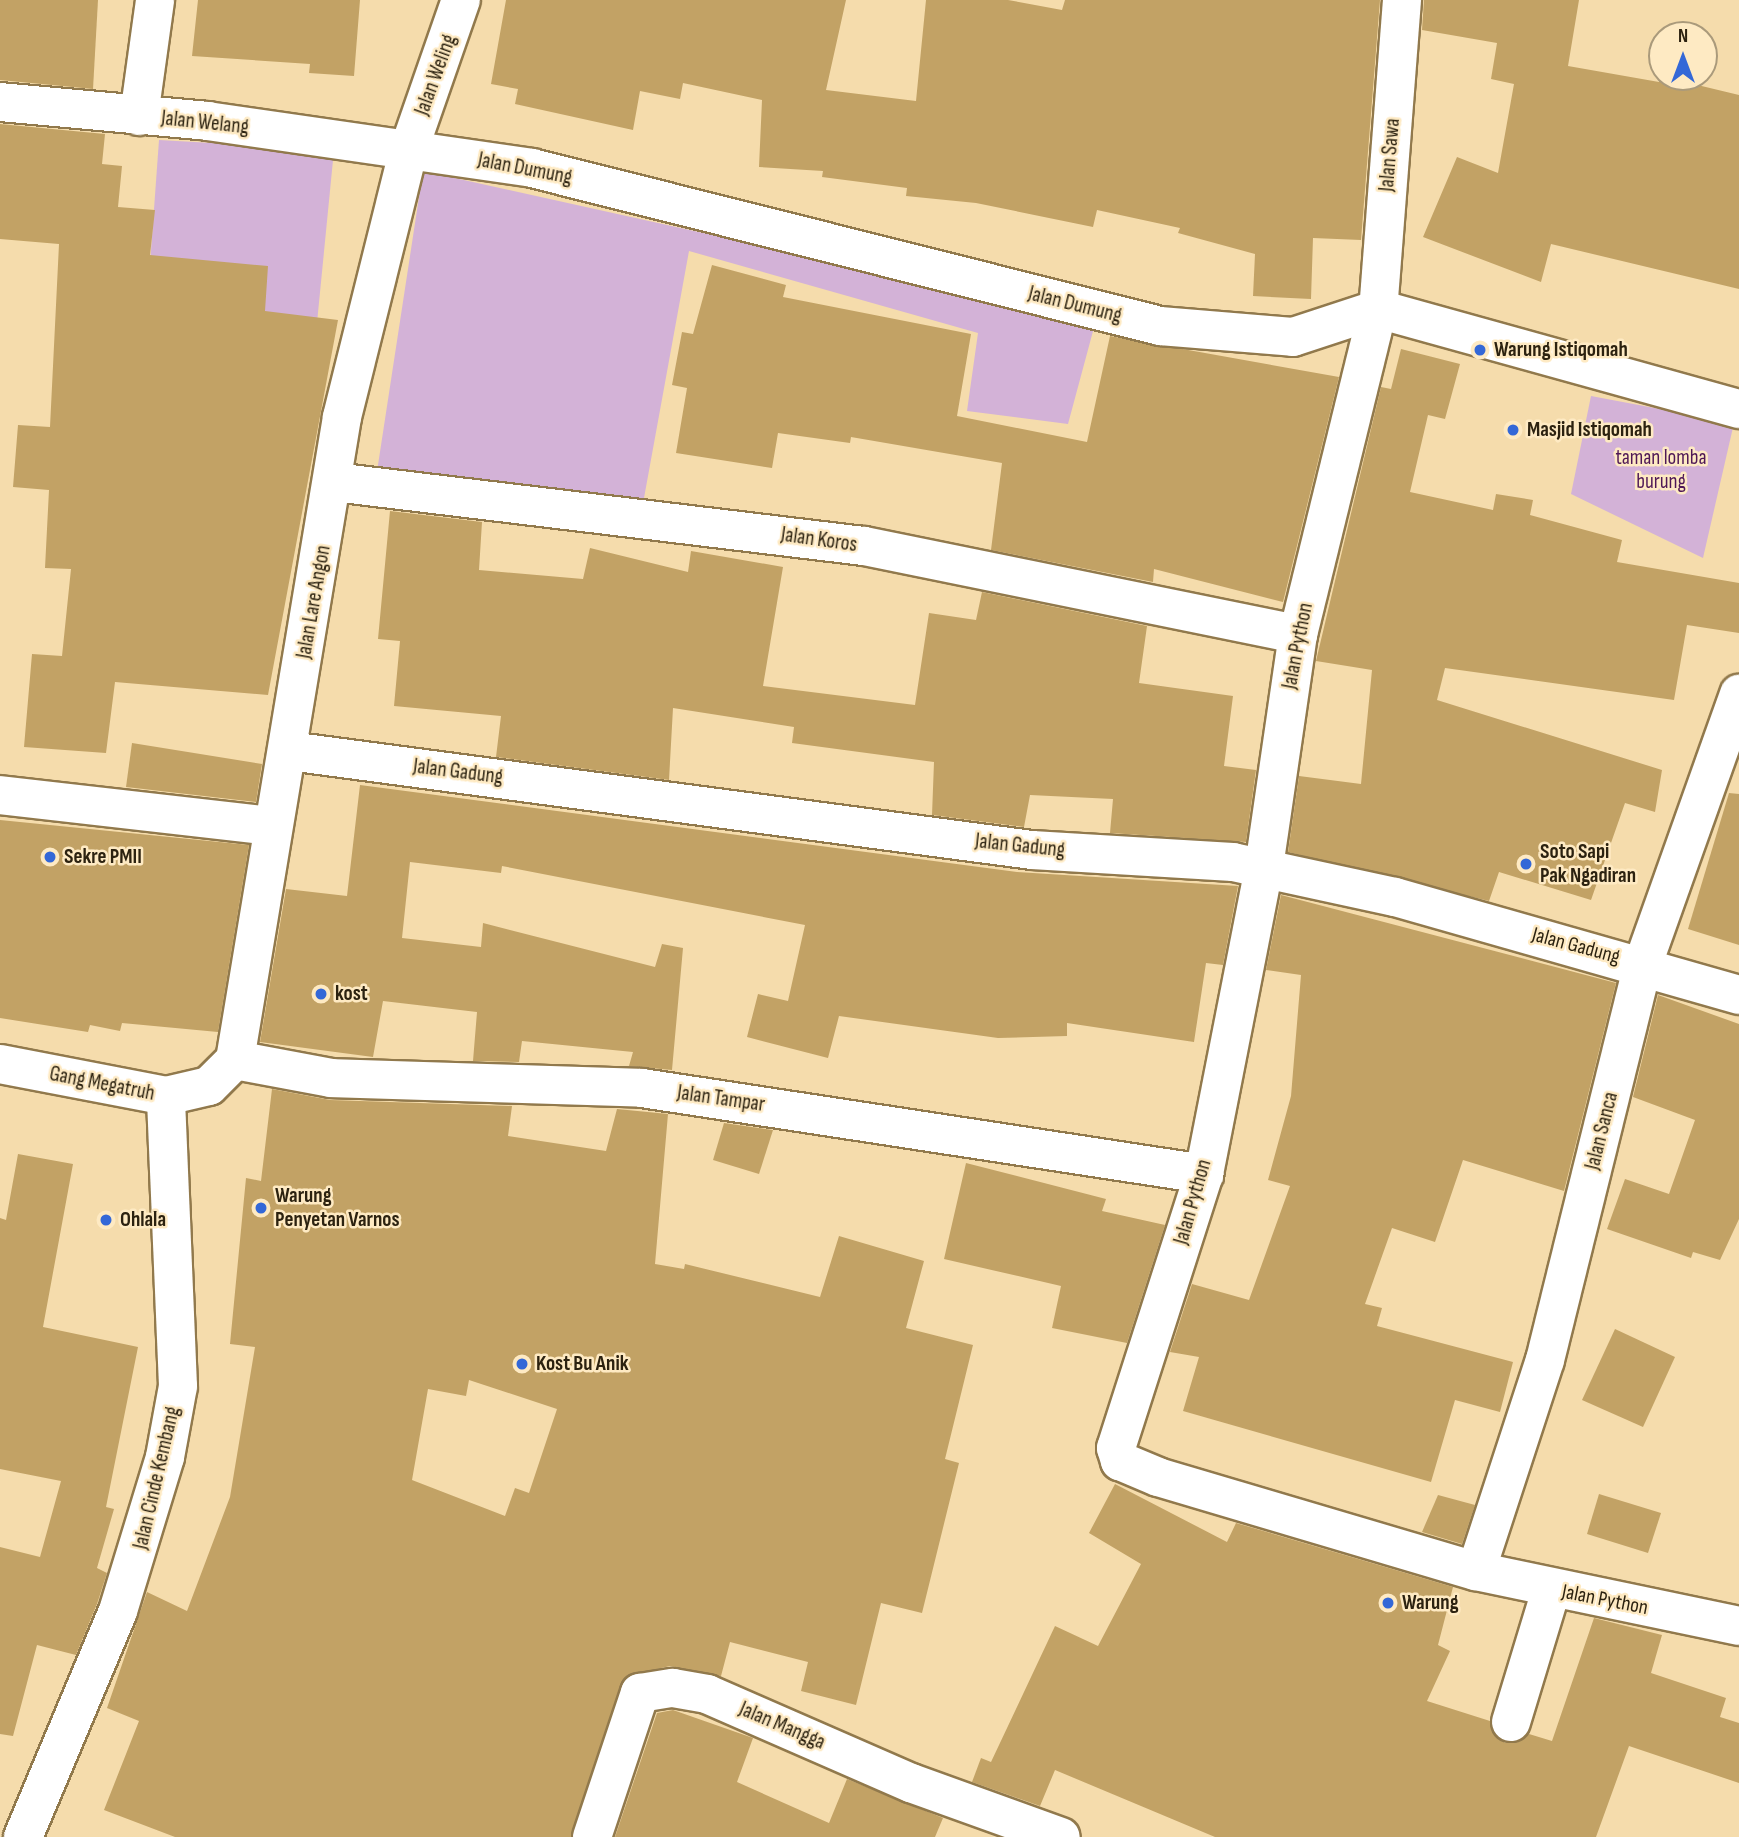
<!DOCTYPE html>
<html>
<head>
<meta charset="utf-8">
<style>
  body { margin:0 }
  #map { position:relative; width:1739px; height:1837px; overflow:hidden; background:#f5dcac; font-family:"Sofia Sans Condensed",sans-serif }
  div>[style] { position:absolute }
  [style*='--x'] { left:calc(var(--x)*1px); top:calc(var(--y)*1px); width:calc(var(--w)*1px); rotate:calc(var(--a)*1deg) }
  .green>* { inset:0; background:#d3b2d7 }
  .building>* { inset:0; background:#c2a265 }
  .roads { filter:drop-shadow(2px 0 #91794c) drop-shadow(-2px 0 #91794c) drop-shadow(0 2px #91794c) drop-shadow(0 -2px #91794c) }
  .minor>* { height:38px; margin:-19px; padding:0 19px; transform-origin:19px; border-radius:19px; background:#fff }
  .dots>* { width:19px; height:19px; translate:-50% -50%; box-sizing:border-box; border:4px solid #feeac3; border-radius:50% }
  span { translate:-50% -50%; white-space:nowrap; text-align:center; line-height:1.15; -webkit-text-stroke:5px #feeac3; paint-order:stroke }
  .street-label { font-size:21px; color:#2c2210 }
  .poi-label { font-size:21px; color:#2c2210; font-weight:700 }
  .left { translate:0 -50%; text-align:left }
  .park-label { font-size:21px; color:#4f1856 }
  .north { position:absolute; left:1648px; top:21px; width:70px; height:70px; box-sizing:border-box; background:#feeac3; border:2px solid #aa9a7b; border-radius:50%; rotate:0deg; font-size:19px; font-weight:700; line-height:28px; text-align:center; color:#2c2210 }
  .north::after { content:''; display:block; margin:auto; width:24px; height:32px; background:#3468d7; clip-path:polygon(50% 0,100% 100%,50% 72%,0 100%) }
</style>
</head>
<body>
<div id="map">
  <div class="green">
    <i style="clip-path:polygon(159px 140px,334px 150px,316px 333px,146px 320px)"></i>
    <i style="clip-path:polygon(423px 171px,1096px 320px,1068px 424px,967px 411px,978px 333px,689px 251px,642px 509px,376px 478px)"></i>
    <i style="clip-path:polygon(1591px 396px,1734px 423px,1703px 558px,1571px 494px)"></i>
  </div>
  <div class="building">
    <i style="clip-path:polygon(0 0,98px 0,93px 89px,0 80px)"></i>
    <i style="clip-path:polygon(198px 0,360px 0,354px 76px,309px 73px,310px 64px,192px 56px)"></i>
    <i style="clip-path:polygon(506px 0,846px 0,826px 90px,916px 101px,926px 0,1008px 0,1062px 10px,1065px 0,1380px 0,1361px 240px,1313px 238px,1311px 299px,1253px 296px,1255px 254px,1178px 233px,1180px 228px,1097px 210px,1093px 227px,976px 203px,906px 196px,907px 188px,822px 177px,823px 171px,759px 167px,762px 100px,683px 83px,680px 99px,640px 91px,633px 130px,515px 104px,518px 89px,491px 84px)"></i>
    <i style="clip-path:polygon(1424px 0,1579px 0,1568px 66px,1659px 82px,1660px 76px,1739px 95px,1739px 289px,1551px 244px,1541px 282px,1423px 237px,1457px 157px,1498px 173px,1514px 84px,1491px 79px,1497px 43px,1422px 30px)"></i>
    <i style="clip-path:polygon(0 124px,105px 134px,102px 164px,122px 166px,118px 207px,155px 210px,150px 255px,268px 266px,265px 311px,338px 320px,268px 695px,115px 682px,106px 753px,24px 747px,32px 654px,62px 656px,71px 569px,45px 568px,49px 490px,13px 487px,18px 425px,50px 427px,59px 244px,0 239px)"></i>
    <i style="clip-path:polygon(712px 265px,786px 285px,783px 297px,971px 334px,957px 416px,1087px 442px,1110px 336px,1339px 377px,1283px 602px,1154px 569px,1153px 582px,991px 550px,1002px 463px,851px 437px,850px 443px,778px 433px,772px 468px,676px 453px,687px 388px,672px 385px,682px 332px,693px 334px)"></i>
    <i style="clip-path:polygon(1401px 349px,1460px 364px,1445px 419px,1428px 415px,1410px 492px,1493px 510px,1496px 494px,1533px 500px,1530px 515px,1622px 540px,1617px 562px,1739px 583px,1739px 633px,1687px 625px,1674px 700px,1445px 668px,1437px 700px,1662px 770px,1655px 812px,1625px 803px,1591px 900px,1499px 872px,1489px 901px,1288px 852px,1299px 776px,1361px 784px,1372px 670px,1316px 661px,1381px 387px,1391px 389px)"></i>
    <i style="clip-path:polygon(390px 511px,482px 522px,479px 570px,583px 579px,590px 548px,688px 572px,691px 551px,783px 567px,763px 686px,915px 705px,929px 613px,976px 620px,982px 592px,1147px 626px,1139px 683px,1233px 696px,1224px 766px,1256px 770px,1246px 842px,1110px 833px,1113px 799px,1030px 795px,1024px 827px,932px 815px,934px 762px,792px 743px,794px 727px,673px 708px,669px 780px,496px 757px,501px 716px,394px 706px,400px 641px,378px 639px)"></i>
    <i style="clip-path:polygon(132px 743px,262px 764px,256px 802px,126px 787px)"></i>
    <i style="clip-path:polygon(360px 785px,1017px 872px,1238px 886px,1223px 965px,1206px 963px,1194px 1042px,1067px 1023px,1067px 1036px,998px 1038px,839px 1016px,828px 1058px,747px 1037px,758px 994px,788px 1001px,805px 925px,502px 866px,501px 873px,410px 862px,402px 938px,481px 947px,483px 923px,655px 967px,662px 944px,683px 948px,672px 1070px,629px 1066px,633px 1052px,522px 1041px,519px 1062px,473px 1061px,477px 1012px,383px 1001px,373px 1057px,260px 1042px,286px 889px,347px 896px)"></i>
    <i style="clip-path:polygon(1729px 793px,1739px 794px,1739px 945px,1688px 929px)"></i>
    <i style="clip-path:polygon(0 820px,249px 845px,218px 1032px,122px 1023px,120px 1031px,90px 1025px,88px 1032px,0 1018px)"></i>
    <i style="clip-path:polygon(1281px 895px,1616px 983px,1564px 1191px,1463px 1160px,1435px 1242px,1392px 1228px,1365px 1304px,1382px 1308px,1377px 1326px,1513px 1362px,1500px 1412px,1455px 1400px,1431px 1482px,1183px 1411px,1199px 1357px,1170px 1352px,1192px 1284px,1249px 1300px,1290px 1186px,1268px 1180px,1291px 1096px,1301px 975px,1266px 970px)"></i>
    <i style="clip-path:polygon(1658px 995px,1739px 1024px,1739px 1219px,1720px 1260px,1693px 1252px,1691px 1258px,1607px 1229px,1625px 1179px,1669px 1194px,1695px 1120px,1633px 1097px)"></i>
    <i style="clip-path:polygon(evenodd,272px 1089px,330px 1100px,512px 1106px,508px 1136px,606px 1151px,617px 1109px,668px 1114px,655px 1264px,684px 1269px,685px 1264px,820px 1297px,839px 1236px,924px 1261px,906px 1328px,973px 1345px,945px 1459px,959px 1463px,922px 1613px,881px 1603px,856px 1705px,801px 1691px,808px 1662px,730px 1642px,721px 1676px,670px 1666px,627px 1676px,571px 1837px,175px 1837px,104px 1810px,139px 1721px,107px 1708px,147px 1592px,187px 1611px,230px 1497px,255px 1347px,230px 1344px,246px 1178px,261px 1181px,272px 1089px,469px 1380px,557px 1409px,529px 1493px,515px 1488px,505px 1516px,412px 1480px,428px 1389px,466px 1396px,469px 1380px)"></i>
    <i style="clip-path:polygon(724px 1123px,773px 1130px,759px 1174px,713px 1160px)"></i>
    <i style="clip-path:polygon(18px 1154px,73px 1164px,43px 1327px,138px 1347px,106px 1507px,114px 1509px,97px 1568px,107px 1573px,97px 1604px,76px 1655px,37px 1645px,13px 1736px,0 1734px,0 1547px,40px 1557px,61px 1481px,0 1469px,0 1218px,6px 1220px)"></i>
    <i style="clip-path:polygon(966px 1163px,1106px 1199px,1102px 1211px,1165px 1225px,1127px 1343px,1052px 1328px,1061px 1286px,944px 1259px)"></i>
    <i style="clip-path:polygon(1615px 1329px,1675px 1357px,1643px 1427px,1582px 1400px)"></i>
    <i style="clip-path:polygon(1115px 1484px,1227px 1542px,1236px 1523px,1453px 1587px,1438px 1645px,1450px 1651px,1427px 1701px,1490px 1721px,1505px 1743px,1529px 1734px,1552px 1741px,1594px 1618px,1662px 1635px,1651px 1673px,1726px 1698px,1720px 1717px,1739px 1723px,1739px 1783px,1629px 1746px,1596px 1837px,1215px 1837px,1055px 1770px,1040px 1806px,972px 1782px,981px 1758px,991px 1762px,1055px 1626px,1098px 1646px,1141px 1564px,1089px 1533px)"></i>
    <i style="clip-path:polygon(1599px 1494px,1661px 1513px,1648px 1553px,1587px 1534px)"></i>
    <i style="clip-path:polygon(1438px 1495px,1475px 1505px,1462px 1544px,1422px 1532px)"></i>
    <i style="clip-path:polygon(673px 1710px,753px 1738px,737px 1782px,829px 1823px,847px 1779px,943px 1818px,935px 1837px,615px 1837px,657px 1713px)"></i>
  </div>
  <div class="roads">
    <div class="minor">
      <i style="--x:1402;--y:0;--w:310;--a:94.4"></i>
      <i style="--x:1378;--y:309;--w:335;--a:103.8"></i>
      <i style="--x:1298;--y:634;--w:236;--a:98.3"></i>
      <i style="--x:1264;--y:868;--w:312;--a:101.1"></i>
      <i style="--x:1204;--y:1174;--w:288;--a:107.8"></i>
      <i style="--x:1116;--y:1448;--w:14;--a:73"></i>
      <i style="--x:1120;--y:1461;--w:41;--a:22.8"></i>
      <i style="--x:1158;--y:1477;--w:332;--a:16.5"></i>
      <i style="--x:1476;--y:1571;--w:269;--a:11.8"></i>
      <i style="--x:0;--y:102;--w:208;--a:5.2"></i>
      <i style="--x:207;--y:121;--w:328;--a:8.2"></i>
      <i style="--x:532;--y:168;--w:648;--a:14.12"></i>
      <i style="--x:1160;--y:326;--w:133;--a:4.7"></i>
      <i style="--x:1293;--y:337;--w:89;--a:-18.2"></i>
      <i style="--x:1378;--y:309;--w:375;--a:15.5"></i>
      <i style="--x:139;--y:116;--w:117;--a:-82.1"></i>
      <i style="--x:334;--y:482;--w:534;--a:6.89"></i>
      <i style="--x:864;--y:546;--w:443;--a:11.5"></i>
      <i style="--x:289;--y:751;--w:750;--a:7.59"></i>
      <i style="--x:1032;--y:850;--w:201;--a:3.4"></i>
      <i style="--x:1233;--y:862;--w:166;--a:12.2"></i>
      <i style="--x:1395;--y:897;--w:358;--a:15.9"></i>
      <i style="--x:0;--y:795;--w:275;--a:6.5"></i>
      <i style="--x:235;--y:1060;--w:652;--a:-80.55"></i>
      <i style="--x:342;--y:417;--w:276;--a:-76"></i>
      <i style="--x:409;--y:149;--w:158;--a:-70.8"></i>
      <i style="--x:235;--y:1060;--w:98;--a:10.6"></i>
      <i style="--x:331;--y:1078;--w:311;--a:1.8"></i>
      <i style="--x:642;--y:1088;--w:569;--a:8.7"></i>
      <i style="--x:0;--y:1064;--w:169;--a:10.9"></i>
      <i style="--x:166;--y:1096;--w:44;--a:-13.1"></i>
      <i style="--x:209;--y:1086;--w:37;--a:-45"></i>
      <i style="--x:1476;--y:1571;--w:222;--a:-71.9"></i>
      <i style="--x:1545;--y:1360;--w:408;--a:-76.1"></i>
      <i style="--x:1643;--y:964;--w:287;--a:-70.4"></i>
      <i style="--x:1511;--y:1722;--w:138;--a:-73.1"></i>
      <i style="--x:23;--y:1837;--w:245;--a:-67.2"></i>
      <i style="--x:118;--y:1611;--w:161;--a:-73"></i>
      <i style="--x:165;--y:1457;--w:72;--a:-79.6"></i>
      <i style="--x:178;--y:1386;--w:290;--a:-92.4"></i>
      <i style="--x:592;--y:1837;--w:152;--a:-71.6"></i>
      <i style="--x:640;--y:1693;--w:33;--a:-9"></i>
      <i style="--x:673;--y:1688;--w:35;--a:10"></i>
      <i style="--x:707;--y:1694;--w:223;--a:23.6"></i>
      <i style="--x:911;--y:1783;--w:159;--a:19.8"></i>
    </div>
  </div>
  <div class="dots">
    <i style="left:1480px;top:350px;background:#3468d7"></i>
    <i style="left:1513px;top:430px;background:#3468d7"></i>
    <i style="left:50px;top:857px;background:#3468d7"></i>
    <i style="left:1526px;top:864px;background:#3468d7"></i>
    <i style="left:321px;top:994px;background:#3468d7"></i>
    <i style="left:261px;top:1208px;background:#3468d7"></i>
    <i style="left:106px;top:1220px;background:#3468d7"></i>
    <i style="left:522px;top:1364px;background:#3468d7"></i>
    <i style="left:1388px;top:1603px;background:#3468d7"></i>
  </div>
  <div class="street-label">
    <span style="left:436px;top:75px;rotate:-70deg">Jalan Weling</span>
    <span style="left:205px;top:123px;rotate:6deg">Jalan Welang</span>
    <span style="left:1390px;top:155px;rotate:-85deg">Jalan Sawa</span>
    <span style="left:525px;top:169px;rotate:11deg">Jalan Dumung</span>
    <span style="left:1075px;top:305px;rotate:14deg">Jalan Dumung</span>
    <span style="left:819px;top:540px;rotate:8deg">Jalan Koros</span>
    <span style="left:314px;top:602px;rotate:-80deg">Jalan Lare Angon</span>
    <span style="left:1298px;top:646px;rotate:-79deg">Jalan Python</span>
    <span style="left:458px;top:772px;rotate:7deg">Jalan Gadung</span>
    <span style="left:1020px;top:846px;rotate:6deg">Jalan Gadung</span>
    <span style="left:1576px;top:946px;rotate:15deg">Jalan Gadung</span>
    <span style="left:102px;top:1084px;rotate:11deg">Gang Megatruh</span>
    <span style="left:721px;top:1099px;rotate:8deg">Jalan Tampar</span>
    <span style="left:1602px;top:1131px;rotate:-76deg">Jalan Sanca</span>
    <span style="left:1193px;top:1202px;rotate:-74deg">Jalan Python</span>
    <span style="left:157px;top:1478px;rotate:-77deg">Jalan Cinde Kembang</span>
    <span style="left:1605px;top:1600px;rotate:11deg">Jalan Python</span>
    <span style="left:782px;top:1726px;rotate:23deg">Jalan Mangga</span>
  </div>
  <div class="poi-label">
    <span class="left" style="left:1494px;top:350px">Warung Istiqomah</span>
    <span class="left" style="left:1527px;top:430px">Masjid Istiqomah</span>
    <span class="left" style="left:1540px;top:864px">Soto Sapi<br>Pak Ngadiran</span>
    <span class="left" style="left:64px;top:857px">Sekre PMII</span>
    <span class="left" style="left:335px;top:994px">kost</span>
    <span class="left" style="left:275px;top:1208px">Warung<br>Penyetan Varnos</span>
    <span class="left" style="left:120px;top:1220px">Ohlala</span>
    <span class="left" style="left:536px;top:1364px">Kost Bu Anik</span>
    <span class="left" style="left:1402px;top:1603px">Warung</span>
  </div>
  <div class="park-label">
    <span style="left:1661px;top:470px">taman lomba<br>burung</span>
  </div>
  <div class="north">N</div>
</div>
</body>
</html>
